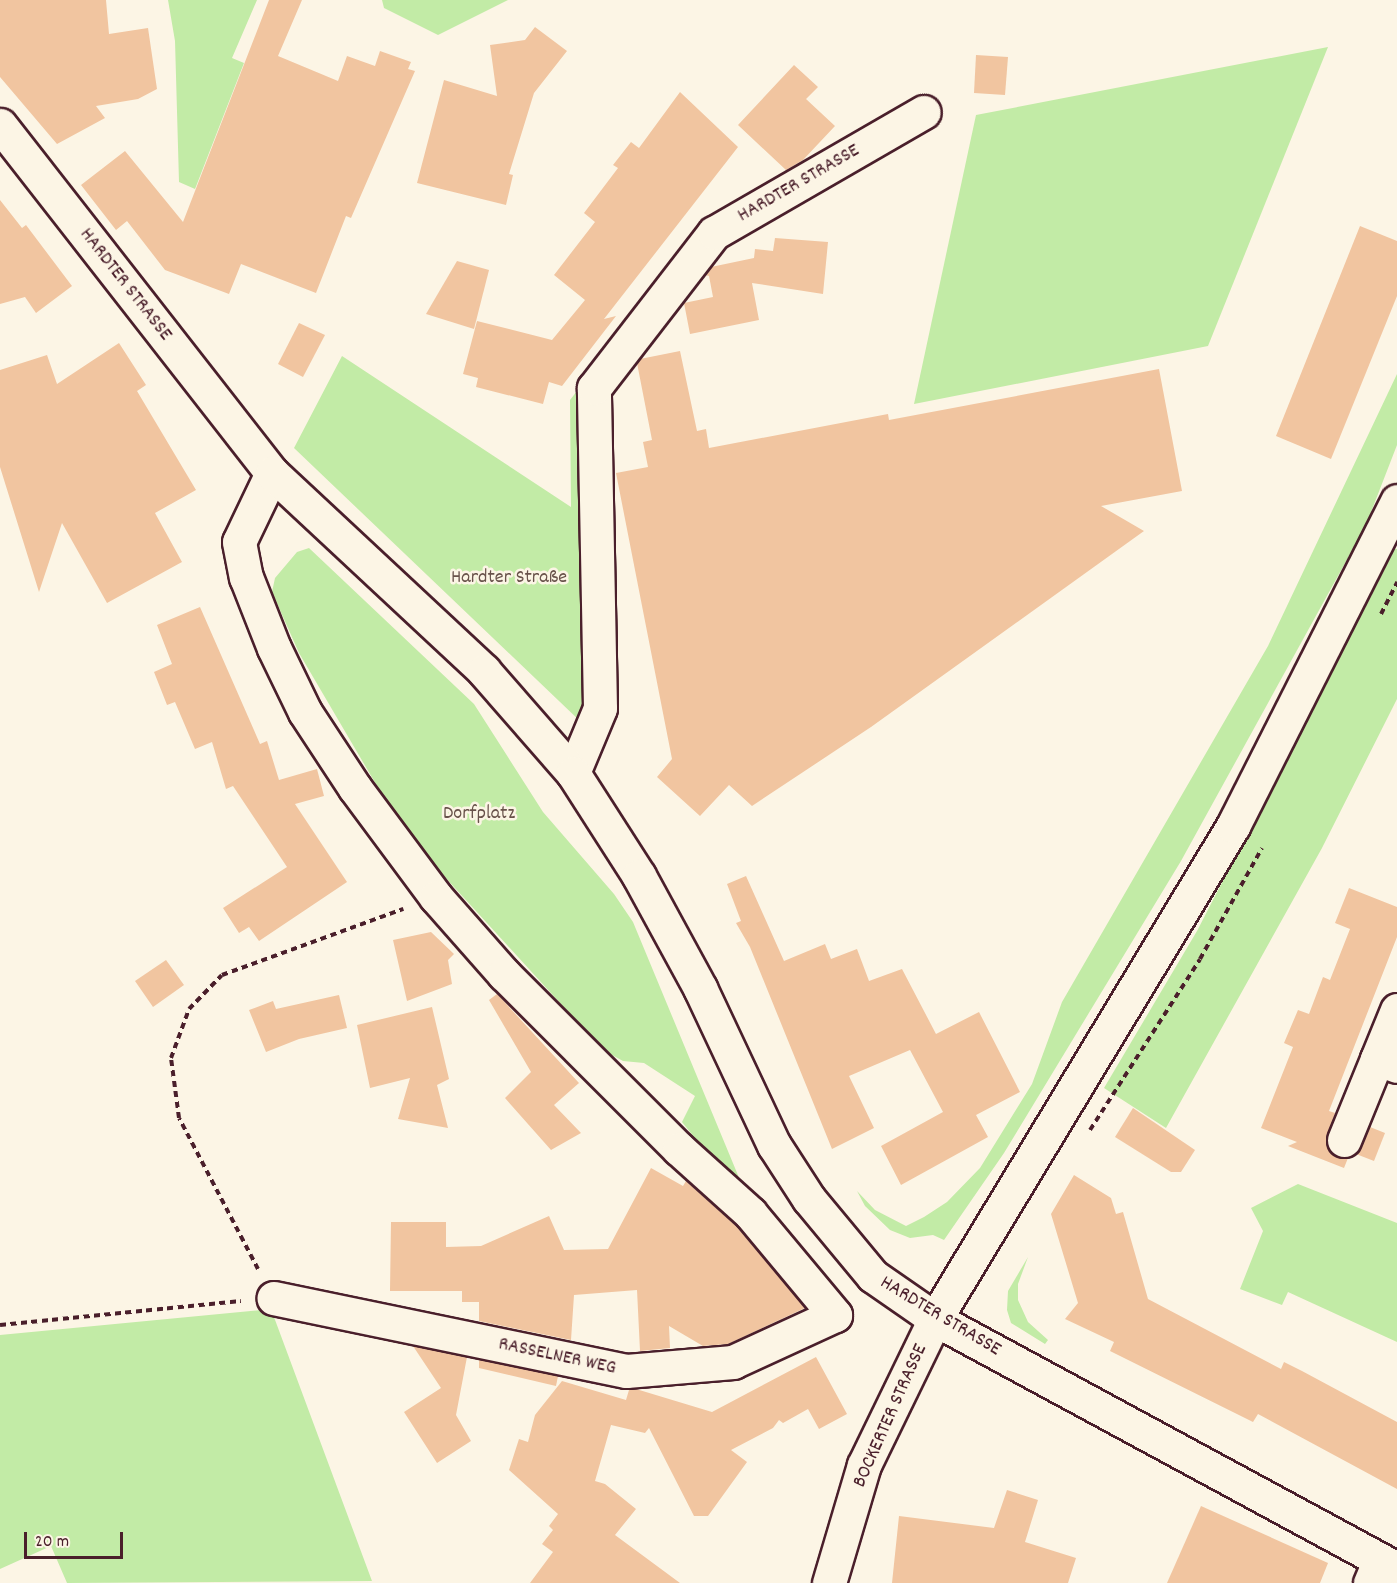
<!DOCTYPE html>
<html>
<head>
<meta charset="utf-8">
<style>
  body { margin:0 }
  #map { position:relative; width:1397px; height:1583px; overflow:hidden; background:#fcf5e5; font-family:Dekko,sans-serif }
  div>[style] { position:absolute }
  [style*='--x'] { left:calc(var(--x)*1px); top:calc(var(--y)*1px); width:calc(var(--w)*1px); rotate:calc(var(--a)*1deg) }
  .green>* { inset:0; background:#c2eba6 }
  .building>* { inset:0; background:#f1c5a0 }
  .path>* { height:4px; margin-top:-2px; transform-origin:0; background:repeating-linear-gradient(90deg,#4a1f2b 0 6px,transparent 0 10.5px) }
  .roads { filter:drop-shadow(2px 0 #4a1f2b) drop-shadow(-2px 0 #4a1f2b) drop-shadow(0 2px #4a1f2b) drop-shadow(0 -2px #4a1f2b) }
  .minor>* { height:33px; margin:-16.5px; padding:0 16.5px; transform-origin:16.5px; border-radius:16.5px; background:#fcf5e5 }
  .major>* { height:33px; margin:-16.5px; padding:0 16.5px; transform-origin:16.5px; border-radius:16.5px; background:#fcf5e5 }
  span { translate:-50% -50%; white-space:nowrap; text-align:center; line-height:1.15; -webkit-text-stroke:5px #fcf5e5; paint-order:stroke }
  .street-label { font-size:20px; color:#4a1f2b }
  .park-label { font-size:20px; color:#68524a }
  .scale { position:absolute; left:24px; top:1532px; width:99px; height:27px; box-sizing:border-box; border:3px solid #4a1f2b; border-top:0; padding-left:8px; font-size:18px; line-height:21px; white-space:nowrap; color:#4a1f2b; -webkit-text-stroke:4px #fcf5e5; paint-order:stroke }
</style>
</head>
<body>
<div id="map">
  <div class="green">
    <i style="clip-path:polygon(168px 0,257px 0,232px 58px,244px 63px,195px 189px,179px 182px,175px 41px)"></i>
    <i style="clip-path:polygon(382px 0,508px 0,438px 35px,384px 8px)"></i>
    <i style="clip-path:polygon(1328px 47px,1208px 346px,914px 404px,976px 115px)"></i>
    <i style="clip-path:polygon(342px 356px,571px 507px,570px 400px,584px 382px,591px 699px,582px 723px,294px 448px)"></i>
    <i style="clip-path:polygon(1397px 374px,1397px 445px,1366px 525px,1181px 861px,1004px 1153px,944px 1240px,933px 1235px,910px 1238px,890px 1230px,865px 1206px,857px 1191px,875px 1210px,906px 1226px,924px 1217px,947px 1202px,980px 1168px,1032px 1084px,1062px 1002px,1268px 646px)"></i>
    <i style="clip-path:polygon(309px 548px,474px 704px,543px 812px,614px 894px,633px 922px,752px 1209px,682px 1122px,695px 1096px,644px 1063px,623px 1061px,603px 1050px,443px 875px,387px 803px,299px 653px,272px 592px,275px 578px,297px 552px)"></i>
    <i style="clip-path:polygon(1394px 549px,1397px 549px,1397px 699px,1322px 848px,1166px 1128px,1104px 1088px,1197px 931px)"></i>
    <i style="clip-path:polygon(1298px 1184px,1397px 1223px,1397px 1342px,1288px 1292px,1282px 1305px,1240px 1289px,1263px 1231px,1251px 1208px)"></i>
    <i style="clip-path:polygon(1028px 1257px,1018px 1284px,1018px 1300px,1028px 1322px,1048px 1340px,1045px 1344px,1011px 1323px,1007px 1310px,1008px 1291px)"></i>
    <i style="clip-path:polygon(271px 1309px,372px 1581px,67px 1583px,51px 1546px,0 1569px,0 1335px)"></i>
  </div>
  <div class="building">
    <i style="clip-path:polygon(0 0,106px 0,109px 34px,148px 28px,157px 89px,138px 99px,96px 106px,105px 118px,57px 144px,0 77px)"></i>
    <i style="clip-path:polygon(269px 0,302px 0,278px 56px,338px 81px,347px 56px,375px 66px,380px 51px,411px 62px,408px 69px,415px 71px,351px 218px,346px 216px,316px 293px,241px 264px,229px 294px,165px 270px,127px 221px,116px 230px,81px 185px,125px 151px,183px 222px)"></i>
    <i style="clip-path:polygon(535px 27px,567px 51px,534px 93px,509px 174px,513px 175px,506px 205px,417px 183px,444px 80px,497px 96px,490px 45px,525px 40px)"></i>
    <i style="clip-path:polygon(976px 55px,1008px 57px,1005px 95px,974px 93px)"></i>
    <i style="clip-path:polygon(794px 65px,818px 87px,806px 99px,835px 126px,803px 160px,786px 170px,738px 125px)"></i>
    <i style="clip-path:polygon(680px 92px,738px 147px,604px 319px,616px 316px,562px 386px,549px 382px,543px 404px,476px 387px,478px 378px,463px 374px,477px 321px,552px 340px,585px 300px,554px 275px,595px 222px,584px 213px,618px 168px,613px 165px,631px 142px,639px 148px)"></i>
    <i style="clip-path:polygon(0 200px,22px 228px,26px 225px,72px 286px,36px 313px,25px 297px,0 304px)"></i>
    <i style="clip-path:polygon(1360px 226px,1397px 241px,1397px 296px,1331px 459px,1276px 436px)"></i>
    <i style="clip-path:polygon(775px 238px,828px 242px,823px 294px,752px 283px,759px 320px,690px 334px,684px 303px,713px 297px,709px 276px,705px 275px,711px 267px,754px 258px,755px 249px,773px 251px)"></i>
    <i style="clip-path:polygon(457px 261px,489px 270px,474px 329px,426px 314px)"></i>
    <i style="clip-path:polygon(299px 323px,325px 335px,303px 377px,278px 364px)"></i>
    <i style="clip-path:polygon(119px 343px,146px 385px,137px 391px,196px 490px,155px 513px,182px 562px,107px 603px,62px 523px,39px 592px,0 467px,0 370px,47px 355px,57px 384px)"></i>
    <i style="clip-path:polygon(680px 351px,697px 431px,706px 429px,709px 448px,888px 414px,889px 420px,1159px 369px,1182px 491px,1101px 506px,1144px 531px,871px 727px,752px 806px,729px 785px,700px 816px,657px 777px,672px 759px,616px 473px,648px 467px,643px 442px,652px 440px,637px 363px,640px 359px)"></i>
    <i style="clip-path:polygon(200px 607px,260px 744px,267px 741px,279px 780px,317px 769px,324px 796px,295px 804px,347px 882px,259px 941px,249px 927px,239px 933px,223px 908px,287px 867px,233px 786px,226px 789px,212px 742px,195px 749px,175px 702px,167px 705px,154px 672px,172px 664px,157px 625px)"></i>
    <i style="clip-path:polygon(746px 876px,784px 961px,825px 944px,831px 959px,857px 949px,869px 981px,902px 969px,936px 1034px,979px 1012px,1020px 1092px,976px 1115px,988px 1137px,901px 1185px,881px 1146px,943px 1112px,910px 1050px,849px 1076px,874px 1128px,832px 1149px,750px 947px,736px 923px,741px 921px,727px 884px)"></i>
    <i style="clip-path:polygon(1349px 888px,1397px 907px,1397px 937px,1329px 1111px,1335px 1113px,1326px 1143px,1336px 1157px,1348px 1158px,1344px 1168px,1288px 1146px,1297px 1142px,1261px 1128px,1293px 1047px,1284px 1043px,1298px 1010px,1309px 1014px,1323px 977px,1330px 980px,1350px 929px,1335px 923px)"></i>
    <i style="clip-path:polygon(431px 932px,454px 954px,448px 960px,452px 984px,407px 1001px,393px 940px)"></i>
    <i style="clip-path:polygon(166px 960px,184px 985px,153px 1007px,135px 981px)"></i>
    <i style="clip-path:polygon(497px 994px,579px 1083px,554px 1105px,581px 1133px,551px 1150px,505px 1098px,531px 1072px,489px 1000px)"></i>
    <i style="clip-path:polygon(339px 995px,347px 1028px,299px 1039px,266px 1052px,249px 1010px,273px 1001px,276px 1009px)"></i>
    <i style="clip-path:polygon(432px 1007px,449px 1079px,437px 1085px,448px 1128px,398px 1119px,410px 1078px,370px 1088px,357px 1025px)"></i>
    <i style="clip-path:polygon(1133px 1108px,1195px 1150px,1181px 1172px,1171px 1172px,1115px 1137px)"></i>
    <i style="clip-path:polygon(1370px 1127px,1385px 1133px,1374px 1161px,1356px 1154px)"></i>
    <i style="clip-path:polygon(651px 1168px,683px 1186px,686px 1181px,736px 1226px,805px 1308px,728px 1344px,703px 1346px,669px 1326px,670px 1348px,640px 1351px,637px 1290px,574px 1295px,571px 1340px,479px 1321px,479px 1302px,462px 1302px,462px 1291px,390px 1291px,391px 1222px,446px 1222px,446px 1247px,481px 1246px,549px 1216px,564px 1250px,608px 1249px)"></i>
    <i style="clip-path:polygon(1074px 1175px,1111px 1198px,1116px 1214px,1123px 1212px,1148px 1299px,1281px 1369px,1284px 1362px,1302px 1371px,1397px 1422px,1397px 1489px,1258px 1414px,1253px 1422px,1110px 1351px,1114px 1342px,1065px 1319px,1078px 1303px,1051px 1214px)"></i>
    <i style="clip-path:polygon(413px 1346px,467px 1357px,456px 1415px,471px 1441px,437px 1463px,404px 1412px,441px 1388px)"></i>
    <i style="clip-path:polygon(816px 1357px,847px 1414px,819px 1429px,808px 1409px,783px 1423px,779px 1420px,773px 1428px,731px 1450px,747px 1462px,708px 1516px,694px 1516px,649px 1428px,645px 1433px,611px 1425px,595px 1481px,605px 1484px,636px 1509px,615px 1535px,680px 1583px,530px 1583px,553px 1552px,542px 1544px,553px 1530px,549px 1526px,558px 1514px,509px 1470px,519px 1439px,528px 1442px,535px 1415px,562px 1381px,626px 1400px,629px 1390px,636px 1389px,712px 1412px)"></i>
    <i style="clip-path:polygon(479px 1360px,558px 1376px,556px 1386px,479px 1368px)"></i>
    <i style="clip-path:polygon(1007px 1490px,1038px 1500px,1025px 1542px,1076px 1558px,1068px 1583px,892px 1583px,899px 1516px,994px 1528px)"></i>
    <i style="clip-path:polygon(1201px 1506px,1328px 1563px,1320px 1583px,1167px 1583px)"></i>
  </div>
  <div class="path">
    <i style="--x:1381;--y:614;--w:36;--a:-63"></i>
    <i style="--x:1090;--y:1130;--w:203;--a:-57.2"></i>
    <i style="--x:1200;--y:959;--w:127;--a:-60.8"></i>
    <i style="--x:258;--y:1269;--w:170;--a:-117.6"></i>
    <i style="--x:179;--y:1118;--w:61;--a:-97.6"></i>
    <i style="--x:171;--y:1058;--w:52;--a:-69.8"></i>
    <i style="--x:189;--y:1009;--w:47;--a:-45.9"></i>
    <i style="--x:222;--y:975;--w:193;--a:-20"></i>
    <i style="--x:0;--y:1325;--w:242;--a:-5.7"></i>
  </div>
  <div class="roads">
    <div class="minor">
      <i style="--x:272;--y:473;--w:76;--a:115.6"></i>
      <i style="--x:239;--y:542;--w:36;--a:79"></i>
      <i style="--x:246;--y:577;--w:76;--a:68.5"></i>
      <i style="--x:274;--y:648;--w:71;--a:64.2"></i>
      <i style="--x:305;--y:712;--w:91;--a:56.7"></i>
      <i style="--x:355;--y:788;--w:136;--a:53.4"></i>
      <i style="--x:436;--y:897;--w:103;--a:48.6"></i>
      <i style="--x:504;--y:974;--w:247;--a:45"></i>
      <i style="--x:679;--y:1149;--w:96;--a:42"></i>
      <i style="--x:750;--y:1213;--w:133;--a:50.2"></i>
      <i style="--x:835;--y:1315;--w:112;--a:155.3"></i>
      <i style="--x:733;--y:1362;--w:107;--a:175.2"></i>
      <i style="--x:626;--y:1371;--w:360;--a:-168.3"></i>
      <i style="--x:573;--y:773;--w:70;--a:-67.4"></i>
      <i style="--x:600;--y:708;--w:320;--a:-91.1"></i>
      <i style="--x:594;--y:388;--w:196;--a:-52.3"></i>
      <i style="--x:714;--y:233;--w:242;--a:-30"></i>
      <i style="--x:1397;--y:1010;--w:53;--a:112.2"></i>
      <i style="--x:1377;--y:1059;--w:21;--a:19"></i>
      <i style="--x:1344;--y:1140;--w:87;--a:-67.8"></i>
      <i style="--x:829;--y:1583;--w:123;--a:-73.5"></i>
      <i style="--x:864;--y:1465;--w:162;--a:-64.1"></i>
      <i style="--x:935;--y:1319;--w:576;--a:-58.85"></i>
      <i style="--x:1233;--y:826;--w:364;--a:-63.2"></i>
      <i style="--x:1370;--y:1583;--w:25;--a:-67"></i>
    </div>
    <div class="major">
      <i style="--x:0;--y:125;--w:442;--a:52"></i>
      <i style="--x:272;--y:473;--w:290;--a:43"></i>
      <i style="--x:484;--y:671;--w:135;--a:48.9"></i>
      <i style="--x:573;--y:773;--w:122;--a:57.3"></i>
      <i style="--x:639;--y:876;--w:128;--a:61.4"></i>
      <i style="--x:700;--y:988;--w:174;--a:64.8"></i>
      <i style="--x:774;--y:1145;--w:64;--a:57.1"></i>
      <i style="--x:809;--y:1199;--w:100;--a:50.3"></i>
      <i style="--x:873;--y:1276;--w:75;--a:34.7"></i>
      <i style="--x:935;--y:1319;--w:525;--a:28.42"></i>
    </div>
  </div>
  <div class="street-label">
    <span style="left:799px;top:184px;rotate:-30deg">HARDTER STRASSE</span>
    <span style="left:125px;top:285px;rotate:52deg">HARDTER STRASSE</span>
    <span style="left:940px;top:1317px;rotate:31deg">HARDTER STRASSE</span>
    <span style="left:557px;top:1357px;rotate:12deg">RASSELNER WEG</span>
    <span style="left:891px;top:1416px;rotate:-66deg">BOCKERTER STRASSE</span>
  </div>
  <div class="park-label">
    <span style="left:509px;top:578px">Hardter Straße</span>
    <span style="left:479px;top:814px">Dorfplatz</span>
  </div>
  <div class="scale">20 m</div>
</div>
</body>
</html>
